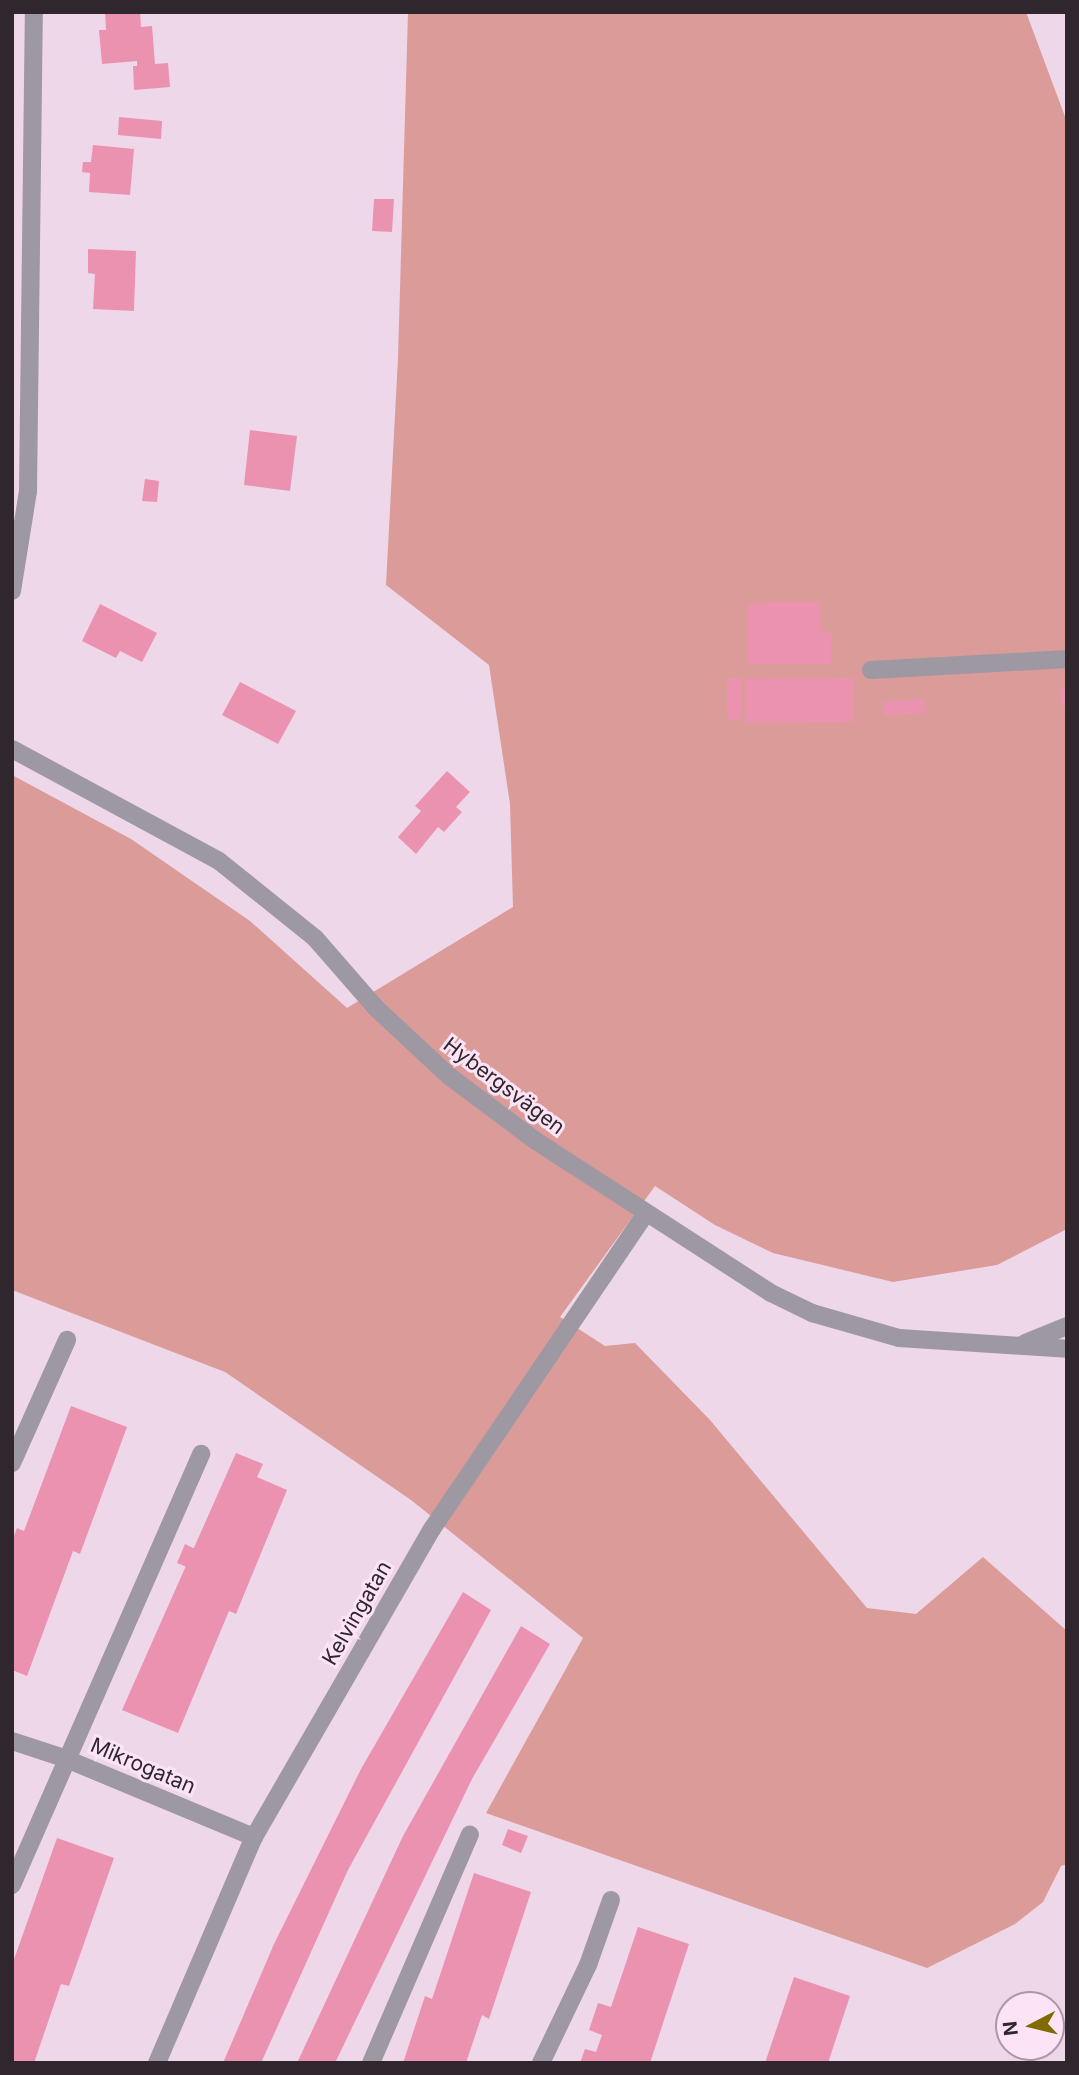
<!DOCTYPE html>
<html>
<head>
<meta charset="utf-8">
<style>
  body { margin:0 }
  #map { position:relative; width:1079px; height:2075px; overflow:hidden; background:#eed7e9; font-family:Inter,sans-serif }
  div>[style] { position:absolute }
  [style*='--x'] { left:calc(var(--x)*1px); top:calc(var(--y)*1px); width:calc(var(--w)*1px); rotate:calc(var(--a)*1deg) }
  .green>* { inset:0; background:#db9b99 }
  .building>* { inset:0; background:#ec92b1 }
  .minor>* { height:18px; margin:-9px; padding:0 9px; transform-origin:9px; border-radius:9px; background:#9d98a2 }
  span { translate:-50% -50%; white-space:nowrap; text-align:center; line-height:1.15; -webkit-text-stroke:6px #fce4f6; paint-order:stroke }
  .street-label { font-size:21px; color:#2f272d }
  .frame { position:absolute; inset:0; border:14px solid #2f272d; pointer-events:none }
  .north { position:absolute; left:995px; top:1991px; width:70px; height:70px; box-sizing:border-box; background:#fce4f6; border:2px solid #aa98a6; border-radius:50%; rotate:263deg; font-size:19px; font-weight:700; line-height:28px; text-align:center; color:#2f272d }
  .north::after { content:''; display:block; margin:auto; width:24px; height:32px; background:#816a02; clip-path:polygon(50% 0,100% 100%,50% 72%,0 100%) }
</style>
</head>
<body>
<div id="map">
  <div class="green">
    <i style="clip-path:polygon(408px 12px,1026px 12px,1067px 122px,1067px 1229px,997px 1265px,893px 1282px,773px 1253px,715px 1225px,655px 1186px,560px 1317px,605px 1346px,635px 1343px,710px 1420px,867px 1608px,916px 1614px,983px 1557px,1067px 1631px,1067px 1864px,1061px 1866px,1043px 1902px,1015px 1924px,927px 1968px,486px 1813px,583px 1638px,411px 1500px,225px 1372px,12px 1290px,12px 775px,131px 839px,250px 921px,347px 1008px,513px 907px,510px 804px,489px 665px,386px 585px,398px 358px)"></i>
  </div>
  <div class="building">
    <i style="clip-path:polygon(105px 12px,140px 12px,141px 27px,152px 26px,155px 64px,168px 63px,170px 87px,134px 90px,133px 66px,137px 66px,137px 61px,102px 64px,99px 30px,106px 30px)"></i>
    <i style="clip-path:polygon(119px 117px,162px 121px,161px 139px,118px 135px)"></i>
    <i style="clip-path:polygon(93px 145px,134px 149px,130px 195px,89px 192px,90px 173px,82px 172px,83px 162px,91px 162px)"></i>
    <i style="clip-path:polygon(374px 199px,394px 199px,392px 232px,372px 231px)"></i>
    <i style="clip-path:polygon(88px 249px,136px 251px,134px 311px,93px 309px,95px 274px,88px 273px)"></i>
    <i style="clip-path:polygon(250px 430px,297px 436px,290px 491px,244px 485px)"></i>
    <i style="clip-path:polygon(145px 479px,159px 481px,157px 502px,142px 501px)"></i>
    <i style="clip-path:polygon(765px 602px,820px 602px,821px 633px,831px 633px,831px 664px,748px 664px,748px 605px)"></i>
    <i style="clip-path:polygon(100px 604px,157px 633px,142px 662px,120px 651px,116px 658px,82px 641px)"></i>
    <i style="clip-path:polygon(727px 678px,741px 678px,741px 719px,727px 719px)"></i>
    <i style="clip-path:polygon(853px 678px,853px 722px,746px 723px,746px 679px)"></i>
    <i style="clip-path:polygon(240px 682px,296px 711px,278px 744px,222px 715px)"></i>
    <i style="clip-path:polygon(1060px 688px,1067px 688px,1067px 705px,1062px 705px)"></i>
    <i style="clip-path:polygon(924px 699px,925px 713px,884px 716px,883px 702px)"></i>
    <i style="clip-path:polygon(447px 771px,470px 792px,456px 807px,462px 812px,444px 832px,438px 827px,416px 854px,398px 837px,421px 811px,415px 806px)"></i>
    <i style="clip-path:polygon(71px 1406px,127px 1427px,80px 1554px,73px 1551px,27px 1676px,12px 1670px,12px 1541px,17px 1528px,24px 1531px)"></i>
    <i style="clip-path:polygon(236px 1453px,263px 1464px,257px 1477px,287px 1490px,236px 1614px,229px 1611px,178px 1733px,122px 1710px)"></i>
    <i style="clip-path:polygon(185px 1544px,195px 1549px,187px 1567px,177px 1563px)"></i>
    <i style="clip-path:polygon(463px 1592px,491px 1610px,348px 1870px,261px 2063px,223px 2063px,274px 1944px,361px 1769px)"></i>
    <i style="clip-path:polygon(521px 1626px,550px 1644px,472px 1779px,335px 2063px,297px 2063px,403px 1836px)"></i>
    <i style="clip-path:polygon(508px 1829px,528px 1836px,521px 1853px,502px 1845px)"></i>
    <i style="clip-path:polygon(57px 1838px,114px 1858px,69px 1986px,61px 1984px,34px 2063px,12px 2063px,12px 1965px)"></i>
    <i style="clip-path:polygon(474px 1873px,531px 1892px,489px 2019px,482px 2015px,466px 2063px,403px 2063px,425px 1996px,432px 1999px)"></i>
    <i style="clip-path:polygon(638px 1927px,689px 1944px,650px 2063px,580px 2063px,585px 2049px,596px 2052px,602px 2035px,589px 2030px,598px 2003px,611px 2007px)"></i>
    <i style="clip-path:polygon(794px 1977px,850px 1996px,828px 2063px,765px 2063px)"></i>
  </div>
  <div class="minor">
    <i style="--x:12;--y:591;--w:101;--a:-80.9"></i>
    <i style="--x:28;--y:491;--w:479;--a:-89.3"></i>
    <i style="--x:871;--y:670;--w:196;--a:-3.2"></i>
    <i style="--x:12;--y:749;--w:235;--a:28.4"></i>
    <i style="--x:219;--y:861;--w:123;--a:38.7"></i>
    <i style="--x:315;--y:938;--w:93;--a:48.9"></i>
    <i style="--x:376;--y:1008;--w:100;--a:43"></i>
    <i style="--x:449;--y:1076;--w:109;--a:36.8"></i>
    <i style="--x:536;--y:1141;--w:280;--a:32.9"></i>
    <i style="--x:771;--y:1293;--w:46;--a:26"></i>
    <i style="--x:812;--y:1313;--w:91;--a:16"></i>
    <i style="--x:899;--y:1338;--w:168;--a:3.7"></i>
    <i style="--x:1025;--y:1343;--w:45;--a:-22"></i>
    <i style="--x:12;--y:1463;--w:135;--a:-65.9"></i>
    <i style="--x:12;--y:1741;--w:55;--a:18.1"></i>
    <i style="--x:64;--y:1758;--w:206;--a:22.6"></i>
    <i style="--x:12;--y:1885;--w:471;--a:-66.3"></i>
    <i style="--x:157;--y:2063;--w:246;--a:-66.8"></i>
    <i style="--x:254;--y:1837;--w:356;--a:-60"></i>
    <i style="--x:432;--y:1529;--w:382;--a:-55.9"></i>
    <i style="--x:371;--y:2063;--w:249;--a:-66.6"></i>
    <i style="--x:541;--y:2063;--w:109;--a:-64.4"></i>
    <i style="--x:588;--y:1965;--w:69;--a:-70.5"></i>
  </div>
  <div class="street-label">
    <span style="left:504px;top:1086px;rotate:37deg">Hybergsvägen</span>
    <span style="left:357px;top:1613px;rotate:-60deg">Kelvingatan</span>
    <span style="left:143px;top:1766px;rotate:23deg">Mikrogatan</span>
  </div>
  <div class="frame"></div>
  <div class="north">N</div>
</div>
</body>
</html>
